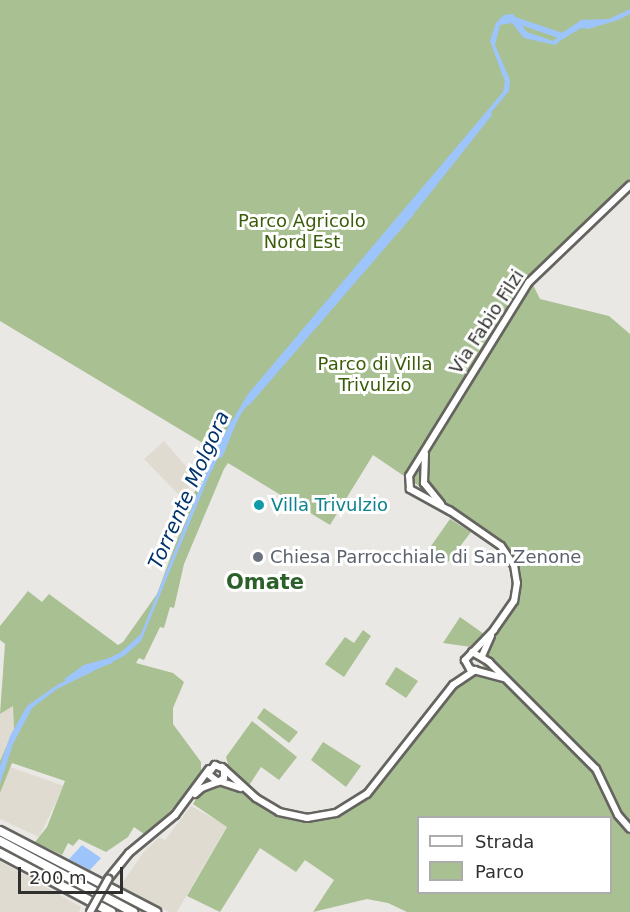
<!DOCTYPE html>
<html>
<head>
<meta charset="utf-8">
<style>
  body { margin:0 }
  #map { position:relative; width:630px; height:912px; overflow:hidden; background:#eae8e4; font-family:"DejaVu Sans",sans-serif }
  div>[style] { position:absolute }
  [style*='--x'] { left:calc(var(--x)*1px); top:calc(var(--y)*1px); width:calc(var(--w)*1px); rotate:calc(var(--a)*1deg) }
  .built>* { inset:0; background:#e0dbd0 }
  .green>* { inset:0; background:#a8c092 }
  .water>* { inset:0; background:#9dc5fc }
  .river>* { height:6px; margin:-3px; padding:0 3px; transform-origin:3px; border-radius:3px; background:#9dc5fc }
  .roads { filter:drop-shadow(2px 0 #656460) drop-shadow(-2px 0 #656460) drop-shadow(0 2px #656460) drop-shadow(0 -2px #656460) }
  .secondary>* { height:6px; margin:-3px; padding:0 3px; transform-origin:3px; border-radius:3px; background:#fff }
  .highway>* { height:8px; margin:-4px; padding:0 4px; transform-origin:4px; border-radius:4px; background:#fff }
  .bridges { filter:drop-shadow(2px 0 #656460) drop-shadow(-2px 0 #656460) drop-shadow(0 2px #656460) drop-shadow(0 -2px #656460) }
  .secondary-bridge>* { height:6px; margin:-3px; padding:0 3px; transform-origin:3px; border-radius:3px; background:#fff }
  .dots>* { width:16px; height:16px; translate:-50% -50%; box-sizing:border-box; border:3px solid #fff; border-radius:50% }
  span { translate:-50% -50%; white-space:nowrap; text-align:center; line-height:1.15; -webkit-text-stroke:6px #fff; paint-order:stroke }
  .park-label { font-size:18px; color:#3b5c08 }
  .street-label { font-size:18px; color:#30302e }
  .culture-label { font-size:18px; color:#0d838f }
  .left { translate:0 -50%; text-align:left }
  .worship-label { font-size:18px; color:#5b616d }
  .water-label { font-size:20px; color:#00336c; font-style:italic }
  .quarter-label { font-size:21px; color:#2c602a; font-weight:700 }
  .legend { position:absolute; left:417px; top:816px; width:195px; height:78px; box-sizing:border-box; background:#fff; border:2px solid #acacab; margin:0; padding:8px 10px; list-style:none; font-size:18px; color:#30302e }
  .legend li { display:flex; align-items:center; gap:12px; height:30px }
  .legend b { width:30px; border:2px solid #acacab }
  .scale { position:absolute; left:18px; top:867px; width:105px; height:27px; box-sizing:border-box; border:3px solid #30302e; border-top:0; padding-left:8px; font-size:18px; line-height:21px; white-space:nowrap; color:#30302e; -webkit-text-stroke:4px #fff; paint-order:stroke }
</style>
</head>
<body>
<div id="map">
  <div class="built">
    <i style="clip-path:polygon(164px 441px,197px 479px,180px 496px,144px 459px)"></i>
    <i style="clip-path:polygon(13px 706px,14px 729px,0 761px,0 714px)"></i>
    <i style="clip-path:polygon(10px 767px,64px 786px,39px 837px,0 819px,0 793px)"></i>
    <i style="clip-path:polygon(191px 806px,227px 826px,177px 912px,169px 912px,120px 886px,143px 853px,159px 837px,165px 840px)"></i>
    <i style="clip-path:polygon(0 861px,81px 907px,79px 912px,0 912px)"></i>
  </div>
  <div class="green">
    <i style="clip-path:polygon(evenodd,0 0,630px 0,630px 182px,529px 277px,540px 299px,609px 316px,630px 334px,630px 912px,407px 912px,388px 903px,367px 899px,313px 912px,334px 880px,305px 860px,296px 872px,260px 848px,220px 912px,187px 896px,227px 827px,193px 804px,200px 792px,212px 786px,234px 787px,269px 810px,300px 820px,326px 818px,364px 800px,459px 682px,482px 669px,493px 636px,517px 603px,518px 571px,500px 541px,373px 455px,330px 525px,228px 463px,224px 469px,184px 564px,174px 608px,170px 607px,164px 628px,160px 627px,144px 660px,139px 658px,136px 663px,173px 673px,184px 682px,173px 708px,173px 724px,201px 762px,201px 773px,192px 787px,155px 828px,144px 834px,134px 827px,128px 837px,106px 852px,79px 839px,73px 846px,68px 843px,62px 855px,35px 842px,47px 827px,65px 781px,12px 763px,0 793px,0 761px,14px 729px,13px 706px,0 714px,5px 644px,0 640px,0 626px,28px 591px,42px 602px,49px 594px,118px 645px,123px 642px,157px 594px,211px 448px,0 321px,0 0,418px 818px,610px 818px,610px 892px,418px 892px,418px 818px)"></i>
    <i style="clip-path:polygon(450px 519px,471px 532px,448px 562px,429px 549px)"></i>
    <i style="clip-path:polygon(460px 617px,484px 634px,471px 647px,443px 643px)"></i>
    <i style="clip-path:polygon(363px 630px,371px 636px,344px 677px,325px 664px,345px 637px,354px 643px)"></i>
    <i style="clip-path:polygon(396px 667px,418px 681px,406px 698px,385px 684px)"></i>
    <i style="clip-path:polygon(264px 708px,298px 732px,289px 743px,257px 718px)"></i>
    <i style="clip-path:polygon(252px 721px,297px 757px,279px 780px,261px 767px,248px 787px,229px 768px,226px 757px)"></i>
    <i style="clip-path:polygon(323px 742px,361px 766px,346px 787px,311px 760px)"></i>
  </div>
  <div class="water">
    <i style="clip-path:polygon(630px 9px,630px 14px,618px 20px,588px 29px,576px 27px,555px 45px,524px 38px,512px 23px,500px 25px,495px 45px,510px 80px,509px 91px,242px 412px,209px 476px,141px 641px,124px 656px,57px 689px,32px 708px,13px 744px,0 784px,0 766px,10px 736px,27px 706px,57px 685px,121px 652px,141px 634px,216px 448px,248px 394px,503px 92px,505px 82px,490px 41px,496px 23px,504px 15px,513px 14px,527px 32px,553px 41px,581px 20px,609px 19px)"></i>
    <i style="clip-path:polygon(82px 845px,101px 858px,90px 870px,69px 859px)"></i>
  </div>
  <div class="river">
    <i style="--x:515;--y:20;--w:50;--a:18.8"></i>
    <i style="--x:562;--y:36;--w:26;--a:-31"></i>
    <i style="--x:248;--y:402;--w:248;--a:-49.2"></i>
    <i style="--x:410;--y:214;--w:127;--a:-51.7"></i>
    <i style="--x:220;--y:455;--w:35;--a:-68"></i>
    <i style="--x:68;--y:680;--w:21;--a:-35"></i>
    <i style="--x:85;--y:668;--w:26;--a:-16"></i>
  </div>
  <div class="roads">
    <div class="secondary">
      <i style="--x:425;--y:454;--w:29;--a:92"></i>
      <i style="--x:424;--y:483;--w:27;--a:51"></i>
      <i style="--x:449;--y:510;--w:63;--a:34.7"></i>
      <i style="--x:501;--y:546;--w:23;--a:56"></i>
      <i style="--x:514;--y:565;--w:18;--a:81"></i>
      <i style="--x:517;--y:583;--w:18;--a:99"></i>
      <i style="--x:514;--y:601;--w:35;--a:125"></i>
      <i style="--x:494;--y:630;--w:42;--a:134"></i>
      <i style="--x:465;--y:660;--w:10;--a:61"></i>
      <i style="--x:470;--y:669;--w:35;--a:15"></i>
      <i style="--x:450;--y:511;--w:46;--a:-151.2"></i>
      <i style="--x:410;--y:489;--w:13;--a:-94"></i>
      <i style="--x:409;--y:476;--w:228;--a:-58.3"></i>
      <i style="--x:529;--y:282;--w:140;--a:-43.8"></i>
      <i style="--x:472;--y:652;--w:20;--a:30"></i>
      <i style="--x:489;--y:662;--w:151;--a:45"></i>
      <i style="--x:596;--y:769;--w:51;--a:64.4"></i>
      <i style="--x:618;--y:815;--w:18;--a:49"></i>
      <i style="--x:482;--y:656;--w:22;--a:-66"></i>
      <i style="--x:222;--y:767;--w:46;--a:42.4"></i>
      <i style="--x:256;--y:798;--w:27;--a:31"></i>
      <i style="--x:279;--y:812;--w:29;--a:12"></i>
      <i style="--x:307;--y:818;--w:29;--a:-10"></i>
      <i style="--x:336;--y:813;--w:36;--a:-32"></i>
      <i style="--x:367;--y:794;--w:139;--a:-51.7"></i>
      <i style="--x:453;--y:685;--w:27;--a:-34"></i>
      <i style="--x:219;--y:781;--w:23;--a:18"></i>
      <i style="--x:195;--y:794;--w:9;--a:-41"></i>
      <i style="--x:202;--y:788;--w:19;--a:-21"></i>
      <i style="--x:220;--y:781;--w:5;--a:-37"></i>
      <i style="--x:224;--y:778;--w:9;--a:-90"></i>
      <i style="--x:224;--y:769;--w:10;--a:-156"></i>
      <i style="--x:215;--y:765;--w:11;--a:128"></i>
      <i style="--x:208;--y:774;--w:13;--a:39"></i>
      <i style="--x:108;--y:879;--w:33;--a:-51"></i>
      <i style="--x:129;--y:853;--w:60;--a:-39.6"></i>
      <i style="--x:175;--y:815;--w:57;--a:-53.5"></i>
    </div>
    <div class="highway">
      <i style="--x:0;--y:831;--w:176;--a:27.4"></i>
      <i style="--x:0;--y:841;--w:151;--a:28.1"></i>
      <i style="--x:0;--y:853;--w:126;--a:28"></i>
    </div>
  </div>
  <div class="bridges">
    <div class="secondary-bridge">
      <i style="--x:90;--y:912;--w:38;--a:-61"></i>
    </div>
  </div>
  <div class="dots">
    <i style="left:259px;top:505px;background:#0f9aa8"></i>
    <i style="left:258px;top:557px;background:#6b7280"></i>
  </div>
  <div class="park-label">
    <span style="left:302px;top:232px">Parco Agricolo<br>Nord Est</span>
    <span style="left:375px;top:375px">Parco di Villa<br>Trivulzio</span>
  </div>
  <div class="street-label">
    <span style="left:487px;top:322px;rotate:-57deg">Via Fabio Filzi</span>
  </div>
  <div class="culture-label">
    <span class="left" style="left:271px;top:505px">Villa Trivulzio</span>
  </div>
  <div class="worship-label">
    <span class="left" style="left:270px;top:557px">Chiesa Parrocchiale di San Zenone</span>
  </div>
  <div class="water-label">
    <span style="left:189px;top:490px;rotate:-66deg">Torrente Molgora</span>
  </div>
  <div class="quarter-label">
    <span style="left:265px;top:582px">Omate</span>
  </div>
  <ul class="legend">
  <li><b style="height:8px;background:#fff"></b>Strada</li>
  <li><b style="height:16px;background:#a8c092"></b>Parco</li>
  </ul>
  <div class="scale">200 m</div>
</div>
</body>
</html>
